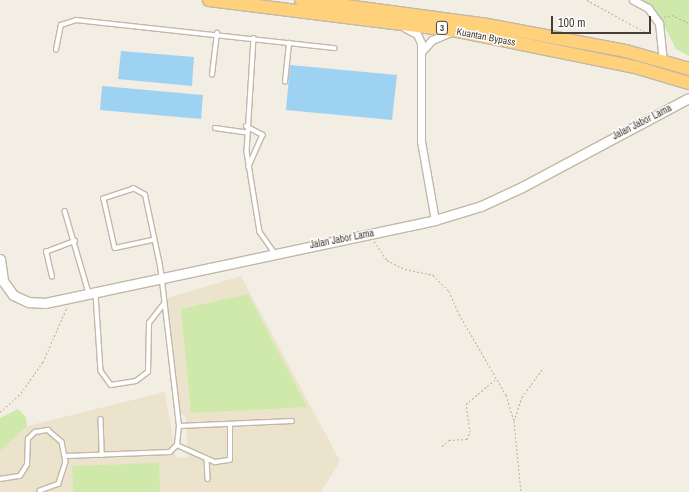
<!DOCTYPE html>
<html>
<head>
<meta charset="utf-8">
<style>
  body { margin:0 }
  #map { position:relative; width:689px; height:492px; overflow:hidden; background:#f3eee4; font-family:"Archivo Narrow",sans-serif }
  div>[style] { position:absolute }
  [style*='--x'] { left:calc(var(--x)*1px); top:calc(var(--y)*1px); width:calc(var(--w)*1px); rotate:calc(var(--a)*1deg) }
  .education>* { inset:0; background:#ece3cd }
  .green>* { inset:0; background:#cfe9ab }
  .water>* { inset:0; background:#9ed2f2 }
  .path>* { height:1px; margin-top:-0.5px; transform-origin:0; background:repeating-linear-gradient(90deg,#c0b097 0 2px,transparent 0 4px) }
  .roads { filter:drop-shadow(1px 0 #c1b8a9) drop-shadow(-1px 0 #c1b8a9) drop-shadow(0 1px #c1b8a9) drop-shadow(0 -1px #c1b8a9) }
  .service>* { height:3.5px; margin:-1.75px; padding:0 1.75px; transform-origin:1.75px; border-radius:1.75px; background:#fff }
  .minor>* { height:7px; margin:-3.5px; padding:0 3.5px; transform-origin:3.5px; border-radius:3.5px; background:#fff }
  .tertiary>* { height:9px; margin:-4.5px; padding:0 4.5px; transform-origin:4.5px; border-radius:4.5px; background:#fff }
  .trunk>* { height:12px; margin:-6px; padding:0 6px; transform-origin:6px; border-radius:6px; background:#ffd17a }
  span { translate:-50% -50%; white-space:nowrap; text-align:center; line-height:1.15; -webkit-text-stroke:3px #fff; paint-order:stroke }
  .shield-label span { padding:1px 3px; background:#fff; border:1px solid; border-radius:3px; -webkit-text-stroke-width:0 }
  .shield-label { font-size:9px; color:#453e34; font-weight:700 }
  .street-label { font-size:10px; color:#453e34 }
  .scale { position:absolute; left:551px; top:16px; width:100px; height:18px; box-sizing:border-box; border:2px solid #453e34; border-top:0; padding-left:5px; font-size:12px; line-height:14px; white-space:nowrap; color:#453e34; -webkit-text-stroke:3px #fff; paint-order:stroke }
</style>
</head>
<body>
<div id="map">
  <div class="education">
    <i style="clip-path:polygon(241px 276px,340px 461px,321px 492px,0 492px,0 451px,27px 426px,165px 392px,176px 458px,188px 457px,186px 418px,180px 412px,167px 298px)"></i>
  </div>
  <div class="green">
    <i style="clip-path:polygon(637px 0,689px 0,689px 56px,676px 49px,657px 11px)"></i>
    <i style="clip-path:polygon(248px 294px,307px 407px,191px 413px,181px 309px)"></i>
    <i style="clip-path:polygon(18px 409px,26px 417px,27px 426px,0 451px,0 418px)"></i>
    <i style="clip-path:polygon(159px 463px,160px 492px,73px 492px,72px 466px)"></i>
  </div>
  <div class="water">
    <i style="clip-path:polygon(121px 51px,194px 57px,192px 86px,118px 79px)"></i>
    <i style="clip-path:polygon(290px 65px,397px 75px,392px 120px,286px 110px)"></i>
    <i style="clip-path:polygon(102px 86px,203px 95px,201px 119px,100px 110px)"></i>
  </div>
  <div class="path">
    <i style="--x:587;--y:0;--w:66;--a:28.9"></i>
    <i style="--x:645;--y:32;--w:7;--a:0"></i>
    <i style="--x:664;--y:17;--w:8;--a:-14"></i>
    <i style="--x:672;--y:15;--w:19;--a:25"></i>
    <i style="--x:374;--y:241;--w:23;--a:56"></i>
    <i style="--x:387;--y:260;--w:20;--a:27"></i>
    <i style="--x:405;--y:269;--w:29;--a:12"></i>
    <i style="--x:433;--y:275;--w:23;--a:45"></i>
    <i style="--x:449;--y:291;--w:25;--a:67"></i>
    <i style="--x:459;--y:314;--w:94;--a:59.9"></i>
    <i style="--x:506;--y:395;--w:27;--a:73"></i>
    <i style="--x:514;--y:421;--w:71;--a:84.4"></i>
    <i style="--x:0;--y:412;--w:28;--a:-42"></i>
    <i style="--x:21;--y:393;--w:38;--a:-55"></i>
    <i style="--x:43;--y:362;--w:60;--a:-66.4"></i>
    <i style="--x:514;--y:421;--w:25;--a:-72"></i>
    <i style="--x:522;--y:397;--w:36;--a:-54"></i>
    <i style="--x:442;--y:446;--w:9;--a:-41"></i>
    <i style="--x:449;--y:440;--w:18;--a:-3"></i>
    <i style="--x:467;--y:439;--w:8;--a:-67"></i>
    <i style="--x:470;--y:432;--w:28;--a:-98"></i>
    <i style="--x:466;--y:404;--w:39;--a:-40"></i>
  </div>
  <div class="roads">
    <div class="service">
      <i style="--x:254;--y:38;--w:114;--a:93.5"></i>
      <i style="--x:247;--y:152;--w:81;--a:80.8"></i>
      <i style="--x:260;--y:232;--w:24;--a:55"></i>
      <i style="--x:56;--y:50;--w:25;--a:-79"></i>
      <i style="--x:61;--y:25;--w:16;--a:-18"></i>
      <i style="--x:76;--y:20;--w:260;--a:6.2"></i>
      <i style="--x:212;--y:75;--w:42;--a:-83.2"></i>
      <i style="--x:285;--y:82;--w:39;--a:-84"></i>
      <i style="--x:246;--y:126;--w:19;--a:28"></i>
      <i style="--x:263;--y:135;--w:35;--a:114"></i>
      <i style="--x:215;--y:128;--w:30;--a:8"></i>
      <i style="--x:65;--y:211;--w:85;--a:73.7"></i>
      <i style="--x:52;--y:277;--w:26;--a:-103"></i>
      <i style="--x:46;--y:252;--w:31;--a:-21"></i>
      <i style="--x:96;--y:294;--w:77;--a:86.3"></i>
      <i style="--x:101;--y:371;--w:17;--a:54"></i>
      <i style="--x:111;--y:385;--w:25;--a:-9"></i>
      <i style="--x:136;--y:381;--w:15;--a:-37"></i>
      <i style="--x:148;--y:372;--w:49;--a:-88.8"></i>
      <i style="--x:149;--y:323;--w:24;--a:-52"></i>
      <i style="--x:101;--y:419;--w:36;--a:88"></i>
      <i style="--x:179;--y:426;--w:113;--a:-2.5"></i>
      <i style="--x:177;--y:445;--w:42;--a:24.1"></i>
      <i style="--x:215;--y:462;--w:15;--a:-8"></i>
      <i style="--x:230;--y:460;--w:35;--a:-90"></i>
      <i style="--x:66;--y:456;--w:104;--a:-2.2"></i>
      <i style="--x:170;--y:452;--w:10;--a:-45"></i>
      <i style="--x:177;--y:445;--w:19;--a:-84"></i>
      <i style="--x:179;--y:426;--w:154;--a:-96.7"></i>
      <i style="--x:161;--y:273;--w:12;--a:-99"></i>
      <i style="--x:159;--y:261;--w:67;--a:-102"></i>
      <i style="--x:145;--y:195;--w:13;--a:-151"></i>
      <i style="--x:134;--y:189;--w:32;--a:162"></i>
      <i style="--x:104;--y:199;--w:50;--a:77.3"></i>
      <i style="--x:115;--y:248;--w:40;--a:-12"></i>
      <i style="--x:207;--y:459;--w:20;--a:87"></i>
      <i style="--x:0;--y:479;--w:20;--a:-9"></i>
      <i style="--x:20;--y:476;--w:13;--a:-58"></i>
      <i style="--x:27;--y:465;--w:26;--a:-88"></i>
      <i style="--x:28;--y:439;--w:10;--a:-45"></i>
      <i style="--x:35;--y:432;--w:13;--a:-9"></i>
      <i style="--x:48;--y:430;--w:18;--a:41"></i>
      <i style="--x:62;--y:442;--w:20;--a:79"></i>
      <i style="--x:66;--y:462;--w:23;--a:108"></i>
      <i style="--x:59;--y:484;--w:20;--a:160"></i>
    </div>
    <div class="minor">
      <i style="--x:633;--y:0;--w:17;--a:28"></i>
      <i style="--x:648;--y:8;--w:19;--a:54"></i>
      <i style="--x:659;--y:23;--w:37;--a:84"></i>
      <i style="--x:405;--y:28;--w:13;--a:27"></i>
      <i style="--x:417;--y:34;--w:10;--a:66"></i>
      <i style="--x:421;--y:43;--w:98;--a:90"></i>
      <i style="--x:421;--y:141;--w:80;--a:80"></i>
      <i style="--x:422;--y:51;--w:15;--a:-48"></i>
      <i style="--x:432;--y:40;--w:21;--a:-23"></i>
    </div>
    <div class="tertiary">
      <i style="--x:0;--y:259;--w:22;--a:82"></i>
      <i style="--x:3;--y:281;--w:17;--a:54"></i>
      <i style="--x:13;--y:295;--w:17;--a:25"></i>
      <i style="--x:28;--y:302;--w:17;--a:3"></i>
      <i style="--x:45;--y:303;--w:399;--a:-12"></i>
      <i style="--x:435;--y:220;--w:48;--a:-16.9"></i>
      <i style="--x:481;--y:206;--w:45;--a:-24.9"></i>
      <i style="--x:522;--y:187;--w:189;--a:-28.1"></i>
    </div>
    <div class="trunk">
      <i style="--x:209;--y:0;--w:251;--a:7.1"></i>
      <i style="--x:458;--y:31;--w:181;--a:11.5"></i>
      <i style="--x:635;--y:67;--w:56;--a:16.5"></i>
      <i style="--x:301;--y:0;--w:183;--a:7.6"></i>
      <i style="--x:482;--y:24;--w:147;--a:10.6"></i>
      <i style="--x:626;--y:51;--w:66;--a:15.9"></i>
    </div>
  </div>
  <div class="shield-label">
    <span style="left:442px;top:28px">3</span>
  </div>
  <div class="street-label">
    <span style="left:486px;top:37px;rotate:11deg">Kuantan Bypass</span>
    <span style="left:642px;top:122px;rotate:-27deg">Jalan Jabor Lama</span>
    <span style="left:342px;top:239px;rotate:-11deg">Jalan Jabor Lama</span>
  </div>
  <div class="scale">100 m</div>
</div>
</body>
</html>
